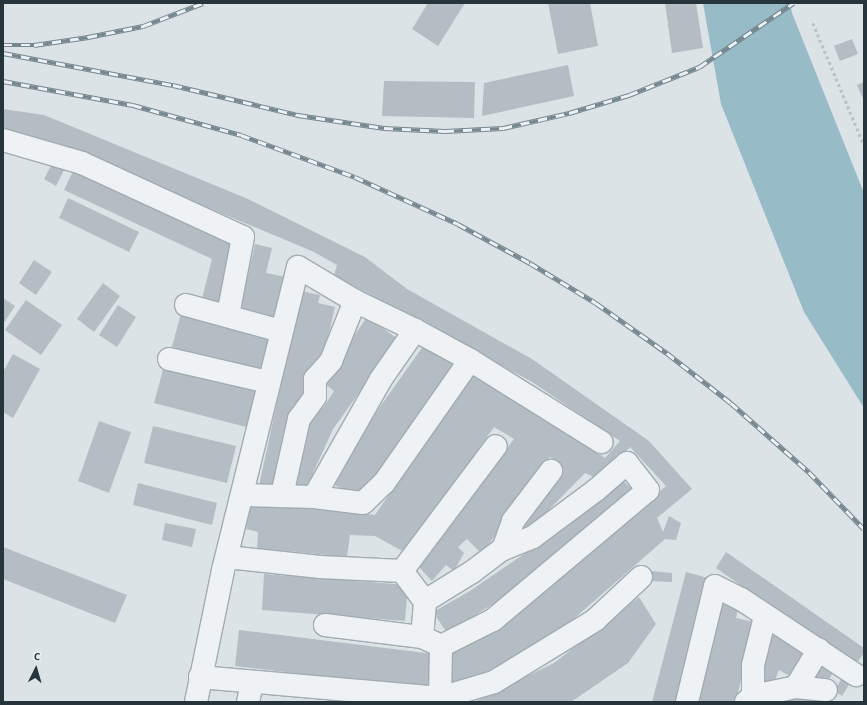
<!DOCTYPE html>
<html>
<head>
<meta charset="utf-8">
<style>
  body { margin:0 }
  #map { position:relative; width:867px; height:705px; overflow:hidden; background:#dce3e6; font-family:"Alegreya Sans",sans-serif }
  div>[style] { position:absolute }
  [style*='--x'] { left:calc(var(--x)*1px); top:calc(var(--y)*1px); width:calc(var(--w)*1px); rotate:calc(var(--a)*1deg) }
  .water>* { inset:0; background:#97bbc7 }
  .building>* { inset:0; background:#b3bdc3 }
  .path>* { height:2.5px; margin-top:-1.25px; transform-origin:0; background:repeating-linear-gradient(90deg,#bbc1c5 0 3px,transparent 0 6px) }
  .roads { filter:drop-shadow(1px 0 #a2abb0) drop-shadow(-1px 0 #a2abb0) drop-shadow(0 1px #a2abb0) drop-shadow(0 -1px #a2abb0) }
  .minor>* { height:22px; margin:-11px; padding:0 11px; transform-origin:11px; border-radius:11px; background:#eff2f5 }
  .rail>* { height:4.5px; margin-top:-2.25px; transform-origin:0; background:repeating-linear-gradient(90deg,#ebf1f4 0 9px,#768790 0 18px); box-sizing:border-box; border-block:1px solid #768790 }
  span { translate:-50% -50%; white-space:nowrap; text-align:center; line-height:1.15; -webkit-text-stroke:3px #ebf1f4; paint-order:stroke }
  .frame { position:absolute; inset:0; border:4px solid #26343c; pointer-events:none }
  .north { position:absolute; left:16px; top:649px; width:40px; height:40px; -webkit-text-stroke:3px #ebf1f4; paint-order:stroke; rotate:5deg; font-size:11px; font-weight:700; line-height:16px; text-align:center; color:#26343c }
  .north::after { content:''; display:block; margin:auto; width:14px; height:18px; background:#26343c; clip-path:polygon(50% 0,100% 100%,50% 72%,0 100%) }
</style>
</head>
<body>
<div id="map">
  <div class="water">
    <i style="clip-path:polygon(703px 3px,790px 3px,792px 13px,864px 193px,864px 408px,804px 312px,721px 104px)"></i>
  </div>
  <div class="building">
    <i style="clip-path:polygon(428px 3px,465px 3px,438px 46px,412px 29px)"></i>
    <i style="clip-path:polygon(548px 3px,590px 3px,598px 46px,558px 54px)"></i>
    <i style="clip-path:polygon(665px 3px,696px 3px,703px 48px,672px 53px)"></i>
    <i style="clip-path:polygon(852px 39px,858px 54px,840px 61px,834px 46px)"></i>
    <i style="clip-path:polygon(568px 65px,574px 96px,482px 116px,484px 83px)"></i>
    <i style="clip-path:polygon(384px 81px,475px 82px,474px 118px,382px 116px)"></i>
    <i style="clip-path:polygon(864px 82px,864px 101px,857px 85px)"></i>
    <i style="clip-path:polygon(3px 109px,44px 115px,248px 199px,365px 257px,407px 289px,532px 359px,649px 441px,692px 489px,657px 518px,663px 532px,669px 516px,681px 523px,676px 540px,665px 539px,553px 637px,453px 689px,447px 649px,553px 582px,666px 486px,630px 447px,601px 480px,585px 473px,529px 530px,519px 520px,562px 466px,550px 457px,482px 554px,467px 539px,458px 547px,464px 553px,454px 571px,446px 565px,432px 581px,419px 567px,514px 439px,494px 427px,406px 553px,375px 536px,350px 535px,347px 557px,257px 548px,258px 532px,246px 529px,251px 503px,375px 515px,474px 371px,605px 458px,620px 441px,532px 382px,334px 275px,337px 265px,314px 252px,171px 192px,3px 133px)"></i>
    <i style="clip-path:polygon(52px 164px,64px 170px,56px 186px,44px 179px)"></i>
    <i style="clip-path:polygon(73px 171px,235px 244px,218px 307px,202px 299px,212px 259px,64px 190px)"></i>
    <i style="clip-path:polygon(68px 198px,139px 232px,129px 252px,59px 218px)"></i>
    <i style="clip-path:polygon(255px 244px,272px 248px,266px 273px,286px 277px,276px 322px,239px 314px)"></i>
    <i style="clip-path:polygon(34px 260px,52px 272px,36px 295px,19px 283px)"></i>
    <i style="clip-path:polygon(103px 283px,120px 296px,94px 332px,77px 319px)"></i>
    <i style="clip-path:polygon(301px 291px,320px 295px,318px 303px,335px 307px,321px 368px,306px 408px,293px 405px,275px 489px,259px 486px)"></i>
    <i style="clip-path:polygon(3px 298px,15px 306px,3px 324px)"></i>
    <i style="clip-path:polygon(26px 300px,62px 325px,41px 355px,5px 330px)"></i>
    <i style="clip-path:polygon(118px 305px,136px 317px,117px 347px,99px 335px)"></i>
    <i style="clip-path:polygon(181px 313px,273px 337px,264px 372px,172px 347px)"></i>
    <i style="clip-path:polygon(367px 317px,398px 339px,333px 429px,305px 491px,285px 485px,316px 402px,323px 408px,334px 391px,322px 382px)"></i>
    <i style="clip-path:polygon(424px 345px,453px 365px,358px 501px,328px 480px)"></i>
    <i style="clip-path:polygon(13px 354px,40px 369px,13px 418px,3px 412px,3px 372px)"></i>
    <i style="clip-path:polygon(164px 366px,260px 391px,250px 428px,154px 403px)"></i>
    <i style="clip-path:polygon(99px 421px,131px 432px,109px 493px,78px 481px)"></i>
    <i style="clip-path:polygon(153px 426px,236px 446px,227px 483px,144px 463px)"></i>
    <i style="clip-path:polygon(623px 481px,639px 495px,536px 577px,447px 633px,433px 612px,470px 591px,572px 521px)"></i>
    <i style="clip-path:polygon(138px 483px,217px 503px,212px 525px,133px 505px)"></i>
    <i style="clip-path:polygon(165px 523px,196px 529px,192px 547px,162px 540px)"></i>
    <i style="clip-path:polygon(3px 547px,127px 595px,115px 623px,3px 579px)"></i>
    <i style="clip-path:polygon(726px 552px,864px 648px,864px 653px,855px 665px,716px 568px)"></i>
    <i style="clip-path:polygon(651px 571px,672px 573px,672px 582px,650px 581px)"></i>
    <i style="clip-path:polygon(686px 572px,708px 578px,676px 702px,652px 702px)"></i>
    <i style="clip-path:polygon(264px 574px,408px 585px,405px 621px,262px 610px)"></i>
    <i style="clip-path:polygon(720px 596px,740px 600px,736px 618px,754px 622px,736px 702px,695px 702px)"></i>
    <i style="clip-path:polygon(639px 597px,656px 624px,628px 663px,571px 702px,474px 702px,554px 663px)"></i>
    <i style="clip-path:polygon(239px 630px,434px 654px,434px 690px,235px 666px)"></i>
    <i style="clip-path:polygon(774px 631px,808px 650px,794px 678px,779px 670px,773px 685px,759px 680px)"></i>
    <i style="clip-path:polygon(819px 660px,835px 669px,825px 686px,809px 677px)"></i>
    <i style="clip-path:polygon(842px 678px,850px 683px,842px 696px,834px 691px)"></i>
    <i style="clip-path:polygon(799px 697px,831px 700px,831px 702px,766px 702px)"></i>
  </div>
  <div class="path">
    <i style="--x:813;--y:23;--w:132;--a:67.3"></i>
  </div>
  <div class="roads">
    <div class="minor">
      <i style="--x:3;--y:140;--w:82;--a:16.2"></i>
      <i style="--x:82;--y:163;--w:177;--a:24.7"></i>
      <i style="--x:243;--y:237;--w:79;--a:100.9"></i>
      <i style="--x:186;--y:305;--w:98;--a:15.3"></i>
      <i style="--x:169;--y:359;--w:102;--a:13.1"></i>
      <i style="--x:243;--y:495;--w:71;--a:1.6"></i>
      <i style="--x:314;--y:497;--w:136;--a:-60.4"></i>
      <i style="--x:381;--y:379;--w:60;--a:-55.2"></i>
      <i style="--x:282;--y:495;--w:78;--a:-77.4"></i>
      <i style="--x:299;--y:419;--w:27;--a:-54"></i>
      <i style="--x:315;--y:397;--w:18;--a:-90"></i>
      <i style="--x:315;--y:379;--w:24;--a:-48"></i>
      <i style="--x:331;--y:361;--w:65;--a:-68.2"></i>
      <i style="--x:314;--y:497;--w:49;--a:7"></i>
      <i style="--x:363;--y:503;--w:29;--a:-44"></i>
      <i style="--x:384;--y:483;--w:150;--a:-55"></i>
      <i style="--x:227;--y:557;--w:94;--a:6.1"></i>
      <i style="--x:320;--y:567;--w:82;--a:2.8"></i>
      <i style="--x:402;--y:571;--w:156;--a:-53.1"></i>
      <i style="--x:402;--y:571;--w:38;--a:53"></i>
      <i style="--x:325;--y:625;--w:98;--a:7.1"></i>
      <i style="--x:422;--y:637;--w:21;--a:25"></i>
      <i style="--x:441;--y:646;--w:52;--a:91.1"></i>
      <i style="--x:422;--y:637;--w:36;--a:-85"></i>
      <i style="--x:425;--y:601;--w:55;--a:-31.7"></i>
      <i style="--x:472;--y:572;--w:39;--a:-37"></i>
      <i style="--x:503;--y:549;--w:30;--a:-70"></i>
      <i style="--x:513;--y:521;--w:63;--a:-52.8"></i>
      <i style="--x:441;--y:646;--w:58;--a:-26.6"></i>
      <i style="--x:493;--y:620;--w:202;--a:-40"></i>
      <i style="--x:648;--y:490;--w:34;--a:-128"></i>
      <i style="--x:627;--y:463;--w:41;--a:138.9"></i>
      <i style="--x:596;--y:490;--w:79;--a:143.3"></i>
      <i style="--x:533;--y:537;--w:32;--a:158"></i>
      <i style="--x:200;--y:677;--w:241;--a:5"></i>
      <i style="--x:440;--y:698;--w:56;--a:-16.5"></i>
      <i style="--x:494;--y:682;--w:119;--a:-31.5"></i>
      <i style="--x:595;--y:620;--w:63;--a:-43.1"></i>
      <i style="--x:796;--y:687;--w:44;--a:-58.8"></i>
      <i style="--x:753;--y:696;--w:44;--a:-11.8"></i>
      <i style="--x:796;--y:687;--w:30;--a:6"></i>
      <i style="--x:196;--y:702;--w:135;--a:-78.4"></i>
      <i style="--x:223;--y:570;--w:312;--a:-76.1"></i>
      <i style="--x:298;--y:267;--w:66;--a:30.8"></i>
      <i style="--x:355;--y:301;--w:67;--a:25.8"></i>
      <i style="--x:415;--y:330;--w:63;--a:28.6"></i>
      <i style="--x:470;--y:360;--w:155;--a:32"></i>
      <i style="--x:248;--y:702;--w:19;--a:-78"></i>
      <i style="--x:687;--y:702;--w:119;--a:-76.4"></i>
      <i style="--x:715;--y:586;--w:29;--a:27"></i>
      <i style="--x:741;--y:599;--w:138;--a:33.5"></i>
      <i style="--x:746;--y:702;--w:9;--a:-41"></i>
      <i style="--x:753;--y:696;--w:31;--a:-90"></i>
      <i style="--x:753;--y:665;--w:49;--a:-76"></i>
    </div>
  </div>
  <div class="rail">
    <i style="--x:3;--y:45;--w:31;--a:0"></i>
    <i style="--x:34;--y:45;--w:55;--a:-8.4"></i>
    <i style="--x:88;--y:37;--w:56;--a:-11.3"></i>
    <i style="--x:143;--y:26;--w:64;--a:-21"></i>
    <i style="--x:3;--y:53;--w:173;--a:10.7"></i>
    <i style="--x:173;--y:85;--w:129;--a:13.5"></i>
    <i style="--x:298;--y:115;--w:87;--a:8.6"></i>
    <i style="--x:384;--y:128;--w:61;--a:2.8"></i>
    <i style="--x:445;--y:131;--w:58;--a:-3"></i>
    <i style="--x:503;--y:128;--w:68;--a:-12.8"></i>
    <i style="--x:569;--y:113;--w:63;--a:-16.7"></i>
    <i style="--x:629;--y:95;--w:75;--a:-21.8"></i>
    <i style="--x:699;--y:67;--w:114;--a:-34.2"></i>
    <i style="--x:3;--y:81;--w:132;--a:10.5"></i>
    <i style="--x:133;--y:105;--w:112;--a:15.5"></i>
    <i style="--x:241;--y:135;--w:121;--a:20.2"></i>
    <i style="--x:355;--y:177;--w:113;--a:24.5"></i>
    <i style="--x:458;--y:224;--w:82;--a:28.4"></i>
    <i style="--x:530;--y:263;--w:77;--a:31.2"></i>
    <i style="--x:596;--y:303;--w:87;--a:35.2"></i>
    <i style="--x:667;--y:353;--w:81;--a:38"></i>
    <i style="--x:731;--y:403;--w:104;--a:41.5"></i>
    <i style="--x:809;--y:472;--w:79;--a:46"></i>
  </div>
  <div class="frame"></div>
  <div class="north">С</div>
</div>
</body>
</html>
